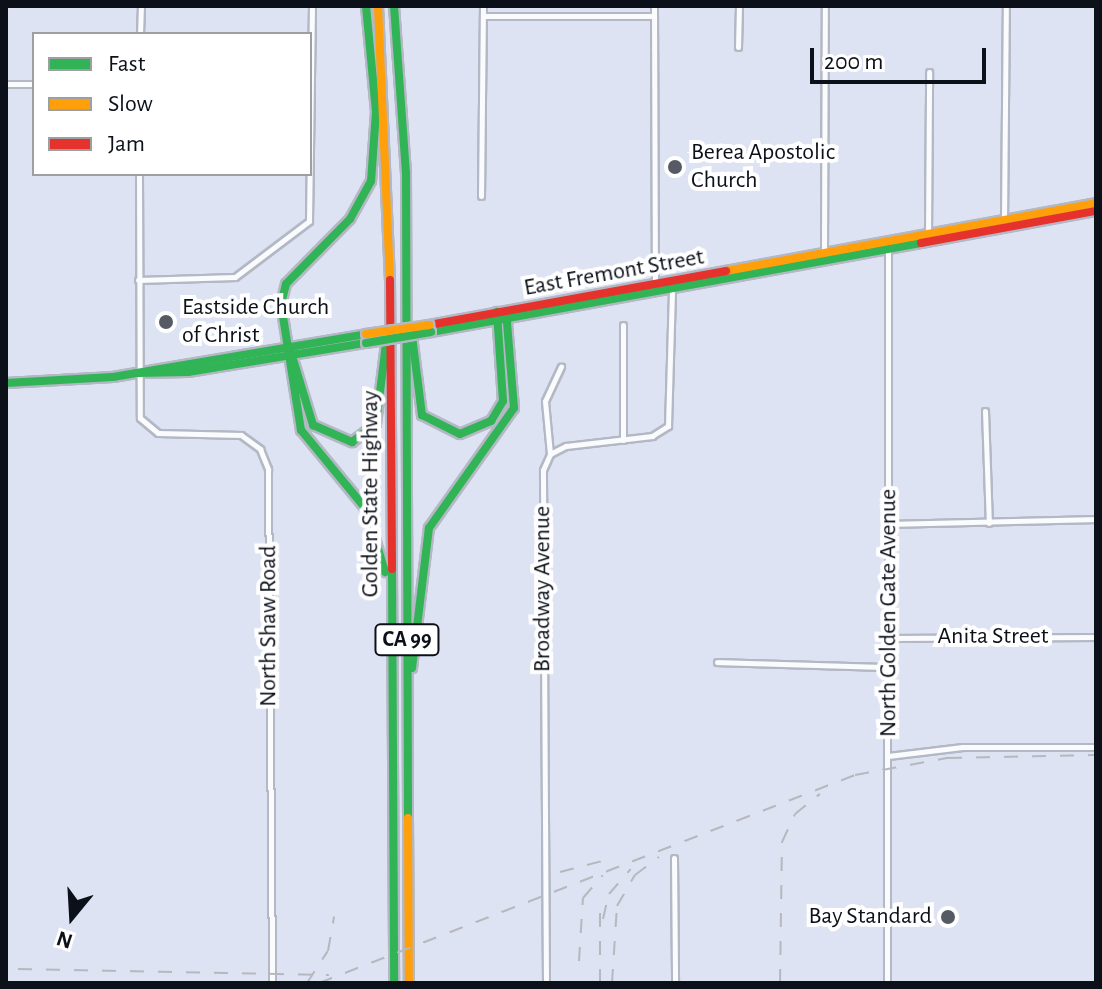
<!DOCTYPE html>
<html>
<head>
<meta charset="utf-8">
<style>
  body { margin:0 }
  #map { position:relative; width:1102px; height:989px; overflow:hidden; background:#dde3f3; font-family:"Alegreya Sans",sans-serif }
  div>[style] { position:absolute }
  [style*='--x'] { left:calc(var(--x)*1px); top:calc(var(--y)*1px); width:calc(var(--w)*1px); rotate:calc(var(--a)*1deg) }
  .roads { filter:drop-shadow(2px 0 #b3b8c4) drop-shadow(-2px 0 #b3b8c4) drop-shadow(0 2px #b3b8c4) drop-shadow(0 -2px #b3b8c4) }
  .street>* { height:5px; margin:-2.5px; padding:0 2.5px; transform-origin:2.5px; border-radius:2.5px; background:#fafbfd }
  .fast>* { height:8px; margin:-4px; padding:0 4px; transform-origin:4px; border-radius:4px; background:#30b455 }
  .slow>* { height:8px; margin:-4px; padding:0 4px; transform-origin:4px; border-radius:4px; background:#ff9f0a }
  .jam>* { height:8px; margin:-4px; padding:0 4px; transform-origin:4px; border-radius:4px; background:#e5322d }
  .rail>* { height:2px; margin-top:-1px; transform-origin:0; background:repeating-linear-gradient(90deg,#b7b8bd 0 14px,transparent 0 28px) }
  .bridges { filter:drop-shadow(2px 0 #b3b8c4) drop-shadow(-2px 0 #b3b8c4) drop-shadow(0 2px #b3b8c4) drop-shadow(0 -2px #b3b8c4) }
  .fast-bridge>* { height:8px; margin:-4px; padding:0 4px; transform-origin:4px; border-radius:4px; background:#30b455 }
  .slow-bridge>* { height:8px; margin:-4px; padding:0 4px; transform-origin:4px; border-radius:4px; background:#ff9f0a }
  .dots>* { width:22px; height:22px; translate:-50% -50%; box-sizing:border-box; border:4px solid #fff; border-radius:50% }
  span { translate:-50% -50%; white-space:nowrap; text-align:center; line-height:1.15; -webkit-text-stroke:8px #fff; paint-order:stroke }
  .shield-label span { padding:2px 6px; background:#fff; border:2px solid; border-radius:6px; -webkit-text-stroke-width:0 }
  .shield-label { font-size:22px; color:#0c1019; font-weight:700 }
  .poi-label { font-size:24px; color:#0c1019 }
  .left { translate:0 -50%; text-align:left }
  .right { translate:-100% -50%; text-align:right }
  .street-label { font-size:24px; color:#0c1019 }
  .frame { position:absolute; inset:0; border:8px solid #0c1019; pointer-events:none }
  .legend { position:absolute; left:32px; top:32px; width:280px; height:144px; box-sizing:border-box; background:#fff; border:2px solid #9e9fa3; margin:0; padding:10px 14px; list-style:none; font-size:24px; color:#0c1019 }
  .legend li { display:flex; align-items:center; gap:16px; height:40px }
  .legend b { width:40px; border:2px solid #9e9fa3 }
  .north { position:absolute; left:32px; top:877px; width:80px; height:80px; -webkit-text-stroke:6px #fff; paint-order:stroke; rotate:198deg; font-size:22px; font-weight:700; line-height:32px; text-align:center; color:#0c1019 }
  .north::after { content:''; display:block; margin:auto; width:28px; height:36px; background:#0c1019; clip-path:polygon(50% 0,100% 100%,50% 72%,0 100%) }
  .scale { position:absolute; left:810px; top:48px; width:176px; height:36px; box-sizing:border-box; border:4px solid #0c1019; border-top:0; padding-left:10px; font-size:24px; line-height:28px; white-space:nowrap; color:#0c1019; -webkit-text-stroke:6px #fff; paint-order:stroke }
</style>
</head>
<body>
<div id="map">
  <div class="roads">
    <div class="street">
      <i style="--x:654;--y:6;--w:279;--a:89.8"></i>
      <i style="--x:483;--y:16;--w:170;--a:0"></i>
      <i style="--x:140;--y:34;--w:28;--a:-88"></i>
      <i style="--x:738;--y:47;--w:41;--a:-88.6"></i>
      <i style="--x:6;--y:84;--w:28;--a:0"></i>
      <i style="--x:139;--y:174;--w:244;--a:89.8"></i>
      <i style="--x:140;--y:418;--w:23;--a:40"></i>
      <i style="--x:158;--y:433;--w:83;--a:1.4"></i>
      <i style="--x:241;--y:435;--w:24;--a:36"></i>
      <i style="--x:260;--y:449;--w:22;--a:68"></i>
      <i style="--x:268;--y:469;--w:514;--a:89.55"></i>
      <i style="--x:481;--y:196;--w:190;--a:-89.4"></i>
      <i style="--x:1004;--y:221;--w:215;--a:-89.5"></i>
      <i style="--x:928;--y:235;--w:163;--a:-89.6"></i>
      <i style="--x:824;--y:253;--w:247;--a:-89.8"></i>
      <i style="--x:138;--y:280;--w:97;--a:-1.8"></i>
      <i style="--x:235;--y:277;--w:93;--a:-37.1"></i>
      <i style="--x:309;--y:221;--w:215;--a:-89.2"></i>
      <i style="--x:985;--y:411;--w:112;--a:88"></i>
      <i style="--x:623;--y:440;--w:115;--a:-90"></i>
      <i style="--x:550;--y:454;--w:53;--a:-95.4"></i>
      <i style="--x:545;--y:401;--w:38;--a:-65"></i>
      <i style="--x:889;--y:524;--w:207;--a:-1.4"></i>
      <i style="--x:890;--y:638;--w:206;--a:-0.3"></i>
      <i style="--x:717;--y:662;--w:173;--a:1.7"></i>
      <i style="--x:888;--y:756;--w:75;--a:-6.9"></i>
      <i style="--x:962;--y:747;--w:134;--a:0"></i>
      <i style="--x:674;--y:858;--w:125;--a:89.5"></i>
      <i style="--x:546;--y:983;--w:513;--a:-90.34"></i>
      <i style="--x:543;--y:470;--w:17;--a:-66"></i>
      <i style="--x:550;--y:454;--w:18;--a:-27"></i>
      <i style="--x:566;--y:446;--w:87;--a:-6.6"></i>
      <i style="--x:652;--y:436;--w:19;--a:-32"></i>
      <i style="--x:668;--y:426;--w:133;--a:-88.3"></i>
      <i style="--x:887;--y:983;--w:736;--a:-89.92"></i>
    </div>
    <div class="fast">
      <i style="--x:366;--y:6;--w:106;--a:84.6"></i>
      <i style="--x:376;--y:112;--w:69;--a:94.1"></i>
      <i style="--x:371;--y:181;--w:43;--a:118.9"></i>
      <i style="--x:350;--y:219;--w:91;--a:134.6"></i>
      <i style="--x:286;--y:284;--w:21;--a:104"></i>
      <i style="--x:281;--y:304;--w:128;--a:81"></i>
      <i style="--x:301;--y:430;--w:102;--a:50.6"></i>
      <i style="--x:366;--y:509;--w:66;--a:73.2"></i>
      <i style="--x:394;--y:6;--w:168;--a:85.9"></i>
      <i style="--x:406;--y:174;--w:644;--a:89.82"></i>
      <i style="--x:411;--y:328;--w:88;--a:82.8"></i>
      <i style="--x:422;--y:415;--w:42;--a:26.6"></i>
      <i style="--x:460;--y:434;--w:34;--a:-23"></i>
      <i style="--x:491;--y:421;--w:23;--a:-59"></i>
      <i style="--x:503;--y:401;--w:89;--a:-93.9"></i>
      <i style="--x:431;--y:332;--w:498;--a:-10.3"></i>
      <i style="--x:289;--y:346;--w:83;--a:73.1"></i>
      <i style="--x:313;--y:425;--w:43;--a:23.6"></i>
      <i style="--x:352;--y:442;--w:30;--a:-37"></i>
      <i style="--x:376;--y:424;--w:81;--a:-82.9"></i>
      <i style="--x:137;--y:373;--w:51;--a:-1.1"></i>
      <i style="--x:188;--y:372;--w:180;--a:-9.3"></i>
      <i style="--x:6;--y:383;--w:107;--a:-3.2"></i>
      <i style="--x:113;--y:377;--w:257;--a:-9.6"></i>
      <i style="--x:392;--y:569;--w:414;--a:89.7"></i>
      <i style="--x:412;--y:668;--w:141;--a:-83.1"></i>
      <i style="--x:429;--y:528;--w:147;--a:-54.7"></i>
      <i style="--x:514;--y:408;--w:86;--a:-94.7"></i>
      <i style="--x:507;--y:322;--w:14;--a:-135"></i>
    </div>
    <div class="slow">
      <i style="--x:378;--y:6;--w:274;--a:87.5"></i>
      <i style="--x:726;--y:271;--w:376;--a:-10.4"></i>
      <i style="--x:408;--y:818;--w:165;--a:89.7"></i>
    </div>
    <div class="jam">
      <i style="--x:921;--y:243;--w:178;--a:-10.4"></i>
      <i style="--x:390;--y:280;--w:289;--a:89.6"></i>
      <i style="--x:429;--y:325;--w:302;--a:-10.3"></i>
    </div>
  </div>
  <div class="rail">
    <i style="--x:560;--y:872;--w:52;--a:-14.6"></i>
    <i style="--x:603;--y:919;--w:26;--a:-77"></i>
    <i style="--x:609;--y:894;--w:33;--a:-49"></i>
    <i style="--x:6;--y:958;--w:350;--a:-90"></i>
    <i style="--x:579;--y:961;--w:63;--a:-86.4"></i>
    <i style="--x:583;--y:898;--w:30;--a:-49"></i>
    <i style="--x:18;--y:969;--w:311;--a:1.1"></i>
    <i style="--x:307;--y:983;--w:38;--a:-57"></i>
    <i style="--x:328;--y:951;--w:35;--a:-80"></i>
    <i style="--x:319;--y:983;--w:575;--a:-21.21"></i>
    <i style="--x:855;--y:775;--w:95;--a:-10.4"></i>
    <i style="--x:948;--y:758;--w:148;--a:-1.2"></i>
    <i style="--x:600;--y:983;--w:76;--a:-90"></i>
    <i style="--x:612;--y:983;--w:77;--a:-86.3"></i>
    <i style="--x:617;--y:906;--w:36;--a:-60"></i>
    <i style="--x:635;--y:875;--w:30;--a:-37"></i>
    <i style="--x:780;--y:983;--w:141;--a:-89.2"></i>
    <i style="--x:782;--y:842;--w:31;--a:-65"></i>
    <i style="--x:795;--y:814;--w:32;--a:-39"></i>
  </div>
  <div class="bridges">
    <div class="fast-bridge">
      <i style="--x:366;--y:343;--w:66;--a:-9.6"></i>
    </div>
    <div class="slow-bridge">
      <i style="--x:366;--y:334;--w:64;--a:-8.1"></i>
    </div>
  </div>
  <div class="dots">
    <i style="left:675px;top:167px;background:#555a65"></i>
    <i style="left:166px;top:322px;background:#555a65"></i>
    <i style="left:948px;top:917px;background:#555a65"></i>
  </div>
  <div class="shield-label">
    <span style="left:407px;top:640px">CA 99</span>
  </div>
  <div class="poi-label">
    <span class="left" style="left:691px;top:167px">Berea Apostolic<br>Church</span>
    <span class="left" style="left:182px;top:322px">Eastside Church<br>of Christ</span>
    <span class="right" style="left:932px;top:917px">Bay Standard</span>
  </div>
  <div class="street-label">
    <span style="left:614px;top:273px;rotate:-10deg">East Fremont Street</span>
    <span style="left:371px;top:494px;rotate:-90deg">Golden State Highway</span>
    <span style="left:543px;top:589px;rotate:-90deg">Broadway Avenue</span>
    <span style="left:889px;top:613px;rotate:-90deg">North Golden Gate Avenue</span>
    <span style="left:269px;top:626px;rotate:-90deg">North Shaw Road</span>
    <span style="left:993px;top:637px">Anita Street</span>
  </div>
  <div class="frame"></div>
  <ul class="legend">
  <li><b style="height:10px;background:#30b455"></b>Fast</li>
  <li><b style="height:10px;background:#ff9f0a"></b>Slow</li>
  <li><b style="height:10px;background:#e5322d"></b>Jam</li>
  </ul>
  <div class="north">N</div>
  <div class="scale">200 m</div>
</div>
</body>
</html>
